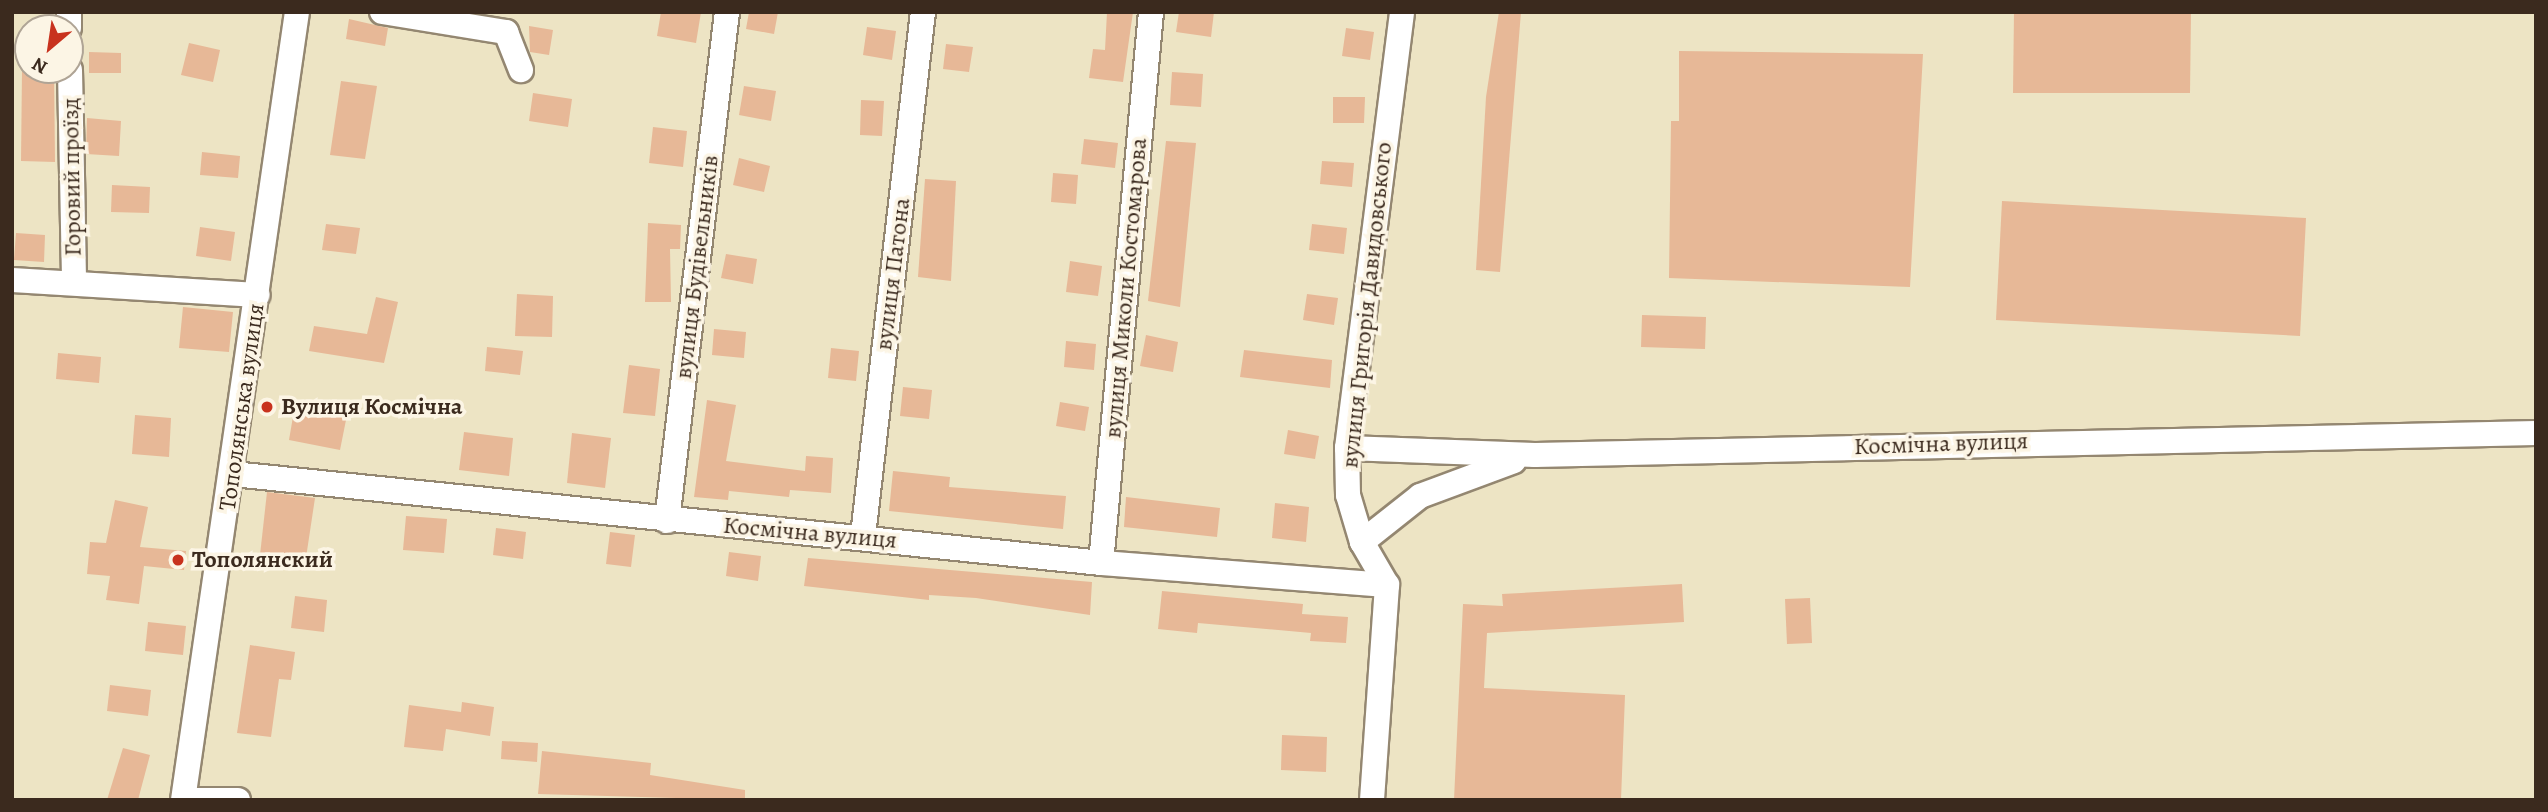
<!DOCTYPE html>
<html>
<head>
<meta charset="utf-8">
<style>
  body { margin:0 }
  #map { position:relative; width:2548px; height:812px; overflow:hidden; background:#ede4c4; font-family:Alegreya,serif }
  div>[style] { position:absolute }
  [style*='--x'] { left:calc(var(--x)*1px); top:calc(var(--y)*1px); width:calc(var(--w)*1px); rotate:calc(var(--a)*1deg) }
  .building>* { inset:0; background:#e7b897 }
  .roads { filter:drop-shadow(2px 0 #948771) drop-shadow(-2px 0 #948771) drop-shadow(0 2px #948771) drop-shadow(0 -2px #948771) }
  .minor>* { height:24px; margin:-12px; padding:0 12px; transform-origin:12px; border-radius:12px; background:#fff }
  .dots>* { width:19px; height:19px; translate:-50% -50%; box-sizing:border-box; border:4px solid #fcf5e5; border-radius:50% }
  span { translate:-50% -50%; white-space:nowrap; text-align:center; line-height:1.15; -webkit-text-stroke:7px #fcf5e5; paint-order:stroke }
  .street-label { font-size:24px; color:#3b2a1e }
  .poi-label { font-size:24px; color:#3b2a1e; font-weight:700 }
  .left { translate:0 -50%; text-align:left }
  .frame { position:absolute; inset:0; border:14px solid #3b2a1e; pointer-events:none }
  .north { position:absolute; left:14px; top:14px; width:70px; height:70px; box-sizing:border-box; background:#fcf5e5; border:2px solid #afa495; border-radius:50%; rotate:209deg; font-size:19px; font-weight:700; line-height:28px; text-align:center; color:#3b2a1e }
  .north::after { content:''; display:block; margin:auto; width:24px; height:32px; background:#c8321e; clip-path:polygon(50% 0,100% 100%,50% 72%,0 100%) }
</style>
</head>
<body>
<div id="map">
  <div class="building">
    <i style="clip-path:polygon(661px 12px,701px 12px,696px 43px,657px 36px)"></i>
    <i style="clip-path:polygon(749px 12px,778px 12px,774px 34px,746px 29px)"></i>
    <i style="clip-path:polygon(1107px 12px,1133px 12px,1123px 82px,1089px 78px,1093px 49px,1105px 50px)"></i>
    <i style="clip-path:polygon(1179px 12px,1214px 12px,1211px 37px,1176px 32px)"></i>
    <i style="clip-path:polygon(1499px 12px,1521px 12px,1500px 272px,1476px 270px,1486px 97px)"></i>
    <i style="clip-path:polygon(2014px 12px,2191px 12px,2190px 93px,2013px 93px)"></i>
    <i style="clip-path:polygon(349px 19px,388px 28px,385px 46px,346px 39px)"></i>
    <i style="clip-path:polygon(529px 26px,553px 30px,549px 55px,530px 52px)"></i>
    <i style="clip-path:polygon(867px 27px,896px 31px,892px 60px,863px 55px)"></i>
    <i style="clip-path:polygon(1346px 28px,1374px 32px,1370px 60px,1342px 56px)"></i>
    <i style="clip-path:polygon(189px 43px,220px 50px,213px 82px,181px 75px)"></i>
    <i style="clip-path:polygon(946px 44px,973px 47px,969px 72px,943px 69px)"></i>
    <i style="clip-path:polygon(1679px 51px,1923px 54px,1910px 287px,1669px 278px,1671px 121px,1679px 121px)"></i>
    <i style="clip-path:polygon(89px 52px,121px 53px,121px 73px,89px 73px)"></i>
    <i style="clip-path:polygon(22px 70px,54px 70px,55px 162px,21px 161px)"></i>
    <i style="clip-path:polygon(1172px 72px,1203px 74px,1201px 107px,1170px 105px)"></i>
    <i style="clip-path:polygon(341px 81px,377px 86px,365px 159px,330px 155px)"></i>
    <i style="clip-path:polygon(744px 86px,776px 91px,771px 121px,739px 115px)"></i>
    <i style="clip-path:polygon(533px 93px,572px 99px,568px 127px,529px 121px)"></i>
    <i style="clip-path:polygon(1333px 97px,1365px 97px,1364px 123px,1333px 123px)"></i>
    <i style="clip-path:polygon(861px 100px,884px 101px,882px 136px,860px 135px)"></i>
    <i style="clip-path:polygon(87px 118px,121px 121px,119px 156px,86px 154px)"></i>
    <i style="clip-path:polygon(653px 127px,687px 131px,683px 167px,649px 163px)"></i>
    <i style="clip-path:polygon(1084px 139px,1118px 143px,1115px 168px,1081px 164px)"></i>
    <i style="clip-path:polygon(1166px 141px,1196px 143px,1180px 307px,1148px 301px)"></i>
    <i style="clip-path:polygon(202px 152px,240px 156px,238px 178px,200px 175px)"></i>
    <i style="clip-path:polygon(739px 158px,770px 166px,764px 192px,733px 185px)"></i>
    <i style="clip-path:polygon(1322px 161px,1354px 163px,1352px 187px,1320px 184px)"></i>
    <i style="clip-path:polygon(1053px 173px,1078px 175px,1076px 204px,1051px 202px)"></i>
    <i style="clip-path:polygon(925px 179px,956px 181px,951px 281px,918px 277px)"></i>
    <i style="clip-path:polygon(112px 185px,150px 187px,149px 213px,111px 212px)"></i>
    <i style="clip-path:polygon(2002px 201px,2306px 218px,2300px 336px,1996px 320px)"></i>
    <i style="clip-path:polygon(648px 223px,681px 225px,680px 249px,670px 249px,671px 302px,645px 302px)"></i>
    <i style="clip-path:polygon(326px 224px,360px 228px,356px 254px,322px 250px)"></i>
    <i style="clip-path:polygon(1312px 224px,1347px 228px,1344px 254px,1309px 250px)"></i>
    <i style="clip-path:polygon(200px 227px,235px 232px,231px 261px,196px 256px)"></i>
    <i style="clip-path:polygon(16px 233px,45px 235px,44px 262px,14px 260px)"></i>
    <i style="clip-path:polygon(726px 254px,757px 259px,753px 284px,721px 278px)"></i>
    <i style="clip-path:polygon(1070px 261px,1102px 266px,1098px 296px,1066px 292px)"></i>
    <i style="clip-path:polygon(517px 294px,553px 296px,552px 337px,515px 336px)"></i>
    <i style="clip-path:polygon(1307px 294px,1338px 298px,1334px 325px,1303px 320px)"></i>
    <i style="clip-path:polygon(376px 297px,398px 302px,384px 363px,309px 351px,314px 326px,367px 334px)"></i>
    <i style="clip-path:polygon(183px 307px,233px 312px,229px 352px,179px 348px)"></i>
    <i style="clip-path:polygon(1642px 315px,1706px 317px,1705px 349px,1641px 347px)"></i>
    <i style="clip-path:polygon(714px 329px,746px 332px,744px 358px,712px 355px)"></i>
    <i style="clip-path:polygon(1146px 335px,1178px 342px,1173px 372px,1140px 366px)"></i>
    <i style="clip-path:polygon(1066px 341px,1096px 344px,1094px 370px,1064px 367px)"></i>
    <i style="clip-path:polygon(487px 347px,523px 351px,520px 375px,485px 371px)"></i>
    <i style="clip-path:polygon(831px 348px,859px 351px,856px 381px,828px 378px)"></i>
    <i style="clip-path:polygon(1244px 350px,1332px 360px,1330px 388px,1240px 377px)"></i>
    <i style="clip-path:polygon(58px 353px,101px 357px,99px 383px,56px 379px)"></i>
    <i style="clip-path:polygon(629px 365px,660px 369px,655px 416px,623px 413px)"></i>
    <i style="clip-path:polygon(903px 387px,932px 390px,929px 419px,900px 416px)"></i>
    <i style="clip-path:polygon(707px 400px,736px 405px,726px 461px,805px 471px,806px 456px,833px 458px,831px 493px,790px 490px,789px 497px,729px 491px,728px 500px,694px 497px)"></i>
    <i style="clip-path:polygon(1060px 402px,1089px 407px,1085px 431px,1056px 426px)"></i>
    <i style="clip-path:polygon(295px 405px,347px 415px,340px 450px,289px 440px)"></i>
    <i style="clip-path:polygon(135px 415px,171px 418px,169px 457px,132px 454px)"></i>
    <i style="clip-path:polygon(1288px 430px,1319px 436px,1315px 459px,1284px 454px)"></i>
    <i style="clip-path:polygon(464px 432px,513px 438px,509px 476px,459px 470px)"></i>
    <i style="clip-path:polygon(572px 433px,611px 438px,605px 488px,567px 483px)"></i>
    <i style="clip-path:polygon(893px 471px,950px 477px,949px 487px,1066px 496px,1063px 529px,889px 511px)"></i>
    <i style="clip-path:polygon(267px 492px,315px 498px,304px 571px,259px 564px)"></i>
    <i style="clip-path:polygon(1126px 497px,1220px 508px,1217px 537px,1124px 527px)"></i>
    <i style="clip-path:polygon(115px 500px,148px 507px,140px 547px,186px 551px,184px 570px,144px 566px,139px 604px,106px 600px,110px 576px,87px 574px,90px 542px,106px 543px)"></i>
    <i style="clip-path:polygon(1275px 503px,1309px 507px,1306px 542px,1272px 538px)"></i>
    <i style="clip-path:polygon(406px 516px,447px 519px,444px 553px,403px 550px)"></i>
    <i style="clip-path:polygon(496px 528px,526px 532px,523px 559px,493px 555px)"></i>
    <i style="clip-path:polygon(610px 532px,635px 535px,631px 567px,606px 564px)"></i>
    <i style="clip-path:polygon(729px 552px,761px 556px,758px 581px,726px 576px)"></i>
    <i style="clip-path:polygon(808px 558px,1092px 582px,1090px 615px,976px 598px,929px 595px,929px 600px,804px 586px)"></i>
    <i style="clip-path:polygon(1682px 584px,1684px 622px,1487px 633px,1484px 688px,1625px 695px,1621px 800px,1454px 800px,1463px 604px,1503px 606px,1502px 594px)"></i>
    <i style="clip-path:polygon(1162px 591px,1303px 604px,1302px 614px,1348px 617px,1346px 643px,1310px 641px,1311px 633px,1198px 623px,1197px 633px,1158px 629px)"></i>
    <i style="clip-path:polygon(295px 596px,327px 600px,324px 632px,291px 628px)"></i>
    <i style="clip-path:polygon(1810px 598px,1812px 643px,1787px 644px,1785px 599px)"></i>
    <i style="clip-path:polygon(148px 622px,186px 626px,183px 655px,145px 651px)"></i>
    <i style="clip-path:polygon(250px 645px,295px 652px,291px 680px,279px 679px,271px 737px,237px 733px)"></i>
    <i style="clip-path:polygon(110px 685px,151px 690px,148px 716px,107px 711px)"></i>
    <i style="clip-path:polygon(462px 702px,494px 707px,490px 736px,446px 729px,443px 751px,404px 747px,409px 705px,461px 712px)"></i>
    <i style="clip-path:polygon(1282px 735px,1327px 737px,1326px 772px,1281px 770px)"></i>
    <i style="clip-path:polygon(502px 741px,538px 743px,537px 762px,501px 759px)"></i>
    <i style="clip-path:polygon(123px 748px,150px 755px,138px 800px,107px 800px)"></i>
    <i style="clip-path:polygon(542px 751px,651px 763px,650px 775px,745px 790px,745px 800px,538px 794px)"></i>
  </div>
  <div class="roads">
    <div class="minor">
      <i style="--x:69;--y:12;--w:16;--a:90"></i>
      <i style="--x:382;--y:12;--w:126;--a:9.2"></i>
      <i style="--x:506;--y:32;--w:41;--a:68.5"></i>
      <i style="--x:70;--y:70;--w:213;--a:88.9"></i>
      <i style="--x:12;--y:280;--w:246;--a:3.5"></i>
      <i style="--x:1347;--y:448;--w:188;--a:2.1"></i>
      <i style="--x:1535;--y:455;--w:1001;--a:-1.26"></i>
      <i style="--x:233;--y:474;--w:873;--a:5.85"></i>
      <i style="--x:1101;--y:563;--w:287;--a:4.4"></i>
      <i style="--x:667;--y:521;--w:513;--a:-83.28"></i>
      <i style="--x:863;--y:536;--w:527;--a:-83.47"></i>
      <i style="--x:1362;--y:542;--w:74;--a:-38.4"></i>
      <i style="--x:1420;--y:496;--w:100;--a:-20.4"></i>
      <i style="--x:1101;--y:563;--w:553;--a:-84.81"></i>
      <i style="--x:183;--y:800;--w:796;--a:-81.77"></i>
      <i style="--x:188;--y:800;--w:50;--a:0"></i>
      <i style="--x:1372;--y:800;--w:216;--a:-86"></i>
      <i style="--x:1387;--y:585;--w:50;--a:-120.2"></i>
      <i style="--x:1362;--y:542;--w:49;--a:-106.6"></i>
      <i style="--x:1348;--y:495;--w:47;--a:-91.2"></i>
      <i style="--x:1347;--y:448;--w:439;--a:-82.8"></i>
    </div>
  </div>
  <div class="dots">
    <i style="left:267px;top:407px;background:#c8321e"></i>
    <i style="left:178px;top:560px;background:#c8321e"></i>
  </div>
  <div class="street-label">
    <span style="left:72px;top:177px;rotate:-91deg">Горовий проїзд</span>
    <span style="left:697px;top:267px;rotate:-83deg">вулиця Будівельників</span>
    <span style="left:893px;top:274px;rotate:-83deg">вулиця Патона</span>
    <span style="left:1126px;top:288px;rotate:-85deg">вулиця Миколи Костомарова</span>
    <span style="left:1367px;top:305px;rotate:-84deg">вулиця Григорія Давидовського</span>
    <span style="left:242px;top:407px;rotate:-82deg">Тополянська вулиця</span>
    <span style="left:1941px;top:444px;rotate:-2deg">Космічна вулиця</span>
    <span style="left:810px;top:533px;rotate:5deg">Космічна вулиця</span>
  </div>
  <div class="poi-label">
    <span class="left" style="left:281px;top:407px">Вулиця Космічна</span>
    <span class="left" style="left:192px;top:560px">Тополянский</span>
  </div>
  <div class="frame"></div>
  <div class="north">N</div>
</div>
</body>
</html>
